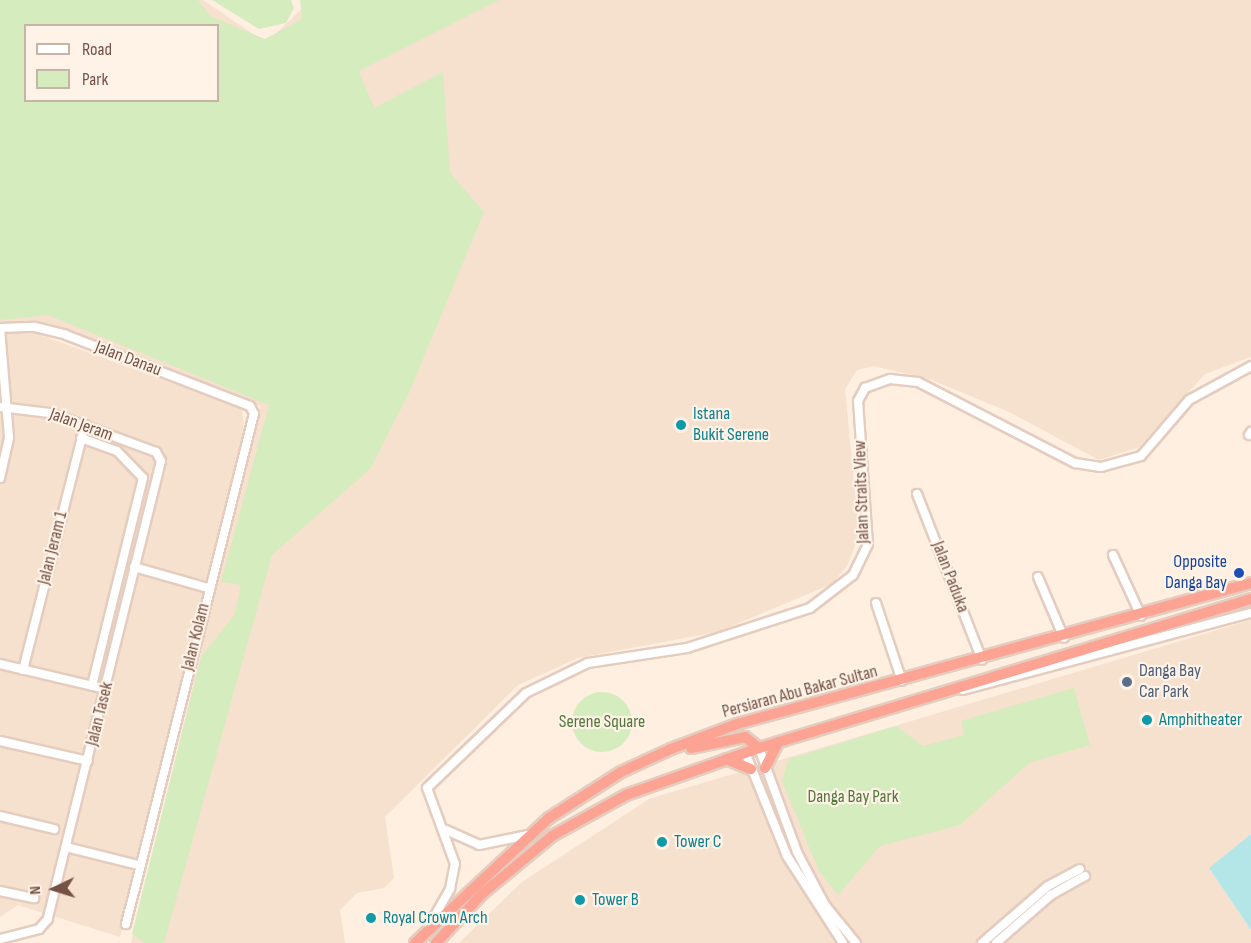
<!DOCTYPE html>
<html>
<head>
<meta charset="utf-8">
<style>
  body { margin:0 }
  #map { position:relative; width:1251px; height:943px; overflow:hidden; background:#feefe0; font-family:"Sofia Sans Condensed",sans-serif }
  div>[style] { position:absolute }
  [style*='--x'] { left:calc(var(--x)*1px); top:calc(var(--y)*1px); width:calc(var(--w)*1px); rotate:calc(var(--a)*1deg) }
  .residential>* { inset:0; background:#f6e0ce }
  .green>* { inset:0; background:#d5ecbe }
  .round { border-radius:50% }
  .water>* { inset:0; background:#b4e6e8 }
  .roads { filter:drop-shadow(2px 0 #e4ccbf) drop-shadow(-2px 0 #e4ccbf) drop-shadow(0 2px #e4ccbf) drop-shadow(0 -2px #e4ccbf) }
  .minor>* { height:8px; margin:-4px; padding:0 4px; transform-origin:4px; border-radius:4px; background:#fff }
  .highway>* { height:10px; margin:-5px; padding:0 5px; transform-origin:5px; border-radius:5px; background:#fca393 }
  .dots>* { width:16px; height:16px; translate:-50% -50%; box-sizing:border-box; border:3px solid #fff3e8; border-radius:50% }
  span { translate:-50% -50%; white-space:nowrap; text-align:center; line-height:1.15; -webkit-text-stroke:4.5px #fff3e8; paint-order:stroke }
  .street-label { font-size:18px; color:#765246 }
  .culture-label { font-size:18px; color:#0d838f }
  .left { translate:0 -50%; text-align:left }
  .transit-label { font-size:18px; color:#164399 }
  .right { translate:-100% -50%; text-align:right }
  .service-label { font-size:18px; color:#4e5e75 }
  .park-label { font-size:18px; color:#52773b }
  .legend { position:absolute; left:24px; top:24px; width:195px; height:78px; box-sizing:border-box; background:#fff3e8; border:2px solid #c8b3a7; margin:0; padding:8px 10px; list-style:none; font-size:18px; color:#765246 }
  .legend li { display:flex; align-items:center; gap:12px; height:30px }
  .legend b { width:30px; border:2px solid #c8b3a7 }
  .north { position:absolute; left:24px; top:859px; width:60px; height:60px; -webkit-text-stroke:4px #fff3e8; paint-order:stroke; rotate:266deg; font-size:16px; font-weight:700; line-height:24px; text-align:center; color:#765246 }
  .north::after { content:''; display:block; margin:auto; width:21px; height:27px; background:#765246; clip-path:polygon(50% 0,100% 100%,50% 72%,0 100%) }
</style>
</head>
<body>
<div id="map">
  <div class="residential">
    <i style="clip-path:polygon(evenodd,0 0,203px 0,266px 43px,311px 0,1251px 0,1251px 357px,1205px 374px,1139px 447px,1099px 460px,1007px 411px,929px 379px,873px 366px,857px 370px,845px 389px,859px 535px,847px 566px,832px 584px,717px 632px,578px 658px,518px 685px,385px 817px,394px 878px,384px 888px,357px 893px,340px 910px,345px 943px,131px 943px,260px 406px,39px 321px,0 322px,0 0,26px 26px,218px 26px,218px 100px,26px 100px,26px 26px)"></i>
    <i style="clip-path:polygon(30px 331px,242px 409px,244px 429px,120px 937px,18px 905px,0 917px,0 333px)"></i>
    <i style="clip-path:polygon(1251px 620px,1251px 834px,1209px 868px,1251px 930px,1251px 943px,459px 943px,522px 882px,649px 799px)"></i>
  </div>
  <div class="green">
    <i style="clip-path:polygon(evenodd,0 0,198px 0,210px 16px,265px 39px,302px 19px,300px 0,499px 0,359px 71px,374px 108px,443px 72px,450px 173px,484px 212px,408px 395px,370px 469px,272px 555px,164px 943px,145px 943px,132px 934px,201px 657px,235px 614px,241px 585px,221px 582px,269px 405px,48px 315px,0 320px,0 0,26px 26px,218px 26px,218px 100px,26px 100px,26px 26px)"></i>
    <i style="clip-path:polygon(212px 0,291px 0,294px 8px,286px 23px,259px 29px)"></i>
    <i style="clip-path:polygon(1074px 688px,1090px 745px,1029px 763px,960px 825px,880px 846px,838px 895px,819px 871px,782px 781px,789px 759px,896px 726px,923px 746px,964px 735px,961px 721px)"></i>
    <i class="round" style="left:572px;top:692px;width:60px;height:60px"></i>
  </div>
  <div class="water">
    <i style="clip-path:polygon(1251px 834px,1251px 930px,1209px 868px)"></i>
  </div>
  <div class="roads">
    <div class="minor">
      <i style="--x:0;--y:328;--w:35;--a:-2"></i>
      <i style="--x:35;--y:327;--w:32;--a:14"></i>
      <i style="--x:66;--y:335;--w:197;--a:21.1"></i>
      <i style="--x:250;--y:406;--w:9;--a:63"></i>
      <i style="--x:254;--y:414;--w:526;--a:104.09"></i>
      <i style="--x:0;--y:328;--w:110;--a:85.3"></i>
      <i style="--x:9;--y:438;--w:41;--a:102.7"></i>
      <i style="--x:0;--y:407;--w:50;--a:6.8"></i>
      <i style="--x:50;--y:413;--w:113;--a:20.2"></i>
      <i style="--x:156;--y:452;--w:10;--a:61"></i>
      <i style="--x:161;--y:461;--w:472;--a:103.9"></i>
      <i style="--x:48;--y:919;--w:13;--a:132"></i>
      <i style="--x:39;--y:929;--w:40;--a:165.6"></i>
      <i style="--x:1249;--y:435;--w:4;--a:-56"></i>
      <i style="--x:81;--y:438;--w:38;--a:20"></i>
      <i style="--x:117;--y:451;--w:37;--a:46"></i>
      <i style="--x:143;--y:478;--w:214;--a:103.8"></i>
      <i style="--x:917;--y:494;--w:178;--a:68.6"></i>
      <i style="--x:1113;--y:555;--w:67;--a:65.3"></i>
      <i style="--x:134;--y:567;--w:77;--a:15.8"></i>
      <i style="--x:1038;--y:577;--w:66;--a:66.9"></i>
      <i style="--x:876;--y:603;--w:82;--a:71.6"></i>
      <i style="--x:0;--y:664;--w:109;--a:13.3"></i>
      <i style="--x:23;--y:670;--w:253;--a:-75.8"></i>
      <i style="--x:963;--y:690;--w:298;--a:-15"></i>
      <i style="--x:0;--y:741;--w:90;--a:12.8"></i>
      <i style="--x:759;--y:748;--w:111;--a:69.9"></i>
      <i style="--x:797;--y:852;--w:60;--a:62.2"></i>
      <i style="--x:825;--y:905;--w:49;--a:50.8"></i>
      <i style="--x:745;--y:752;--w:112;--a:68"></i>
      <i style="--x:787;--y:856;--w:103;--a:57.2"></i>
      <i style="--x:0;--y:816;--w:56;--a:13.5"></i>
      <i style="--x:446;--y:830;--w:36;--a:24"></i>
      <i style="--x:479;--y:845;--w:50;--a:-11.5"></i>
      <i style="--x:66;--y:847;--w:75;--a:13.9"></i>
      <i style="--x:0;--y:891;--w:35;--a:12"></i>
      <i style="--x:429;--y:926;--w:43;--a:-60.4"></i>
      <i style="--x:450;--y:889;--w:25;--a:-79"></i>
      <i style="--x:455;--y:864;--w:81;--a:-110.2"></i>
      <i style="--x:427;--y:788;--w:137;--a:-43.8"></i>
      <i style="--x:526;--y:693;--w:69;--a:-25.8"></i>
      <i style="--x:588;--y:663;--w:100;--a:-8.6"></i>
      <i style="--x:687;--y:648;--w:129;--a:-18"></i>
      <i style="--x:810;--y:608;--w:54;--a:-37.5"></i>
      <i style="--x:853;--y:575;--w:34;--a:-64"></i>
      <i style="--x:868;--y:544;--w:143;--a:-94"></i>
      <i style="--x:858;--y:401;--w:15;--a:-62"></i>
      <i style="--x:865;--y:388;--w:27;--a:-20"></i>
      <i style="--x:890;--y:379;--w:28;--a:6"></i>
      <i style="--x:918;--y:382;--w:177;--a:27.3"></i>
      <i style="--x:1075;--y:463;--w:26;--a:9"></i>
      <i style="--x:1101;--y:467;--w:41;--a:-15.4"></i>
      <i style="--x:1141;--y:456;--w:74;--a:-49.4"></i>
      <i style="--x:1189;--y:400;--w:71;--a:-28.7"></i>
      <i style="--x:982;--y:943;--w:87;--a:-40.8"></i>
      <i style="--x:1048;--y:886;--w:36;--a:-28"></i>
      <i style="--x:996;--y:943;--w:73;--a:-41.1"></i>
      <i style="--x:1051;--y:895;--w:39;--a:-29"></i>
    </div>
    <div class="highway">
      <i style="--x:691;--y:748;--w:55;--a:-11.5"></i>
      <i style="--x:745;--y:737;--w:18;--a:38"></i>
      <i style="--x:726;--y:759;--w:27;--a:22"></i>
      <i style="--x:765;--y:768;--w:29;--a:-63"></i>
      <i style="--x:415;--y:943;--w:183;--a:-43"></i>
      <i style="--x:549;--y:818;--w:85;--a:-32.6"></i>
      <i style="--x:621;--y:772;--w:55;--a:-24.7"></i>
      <i style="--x:671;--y:749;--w:71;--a:-20.7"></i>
      <i style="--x:737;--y:724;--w:533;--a:-15.34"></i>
      <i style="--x:436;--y:943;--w:67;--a:-46.8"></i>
      <i style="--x:482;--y:894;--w:91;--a:-39.6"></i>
      <i style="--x:552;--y:836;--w:85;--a:-29"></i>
      <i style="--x:626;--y:795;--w:141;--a:-19.5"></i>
      <i style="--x:759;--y:748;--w:514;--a:-16.85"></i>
    </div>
  </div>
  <div class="dots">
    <i style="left:681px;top:425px;background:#0f9aa8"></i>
    <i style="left:1239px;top:573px;background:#1a4fb4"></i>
    <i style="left:1127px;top:682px;background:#5c6f8a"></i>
    <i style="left:1147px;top:720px;background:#0f9aa8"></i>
    <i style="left:662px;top:842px;background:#0f9aa8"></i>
    <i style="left:580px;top:900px;background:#0f9aa8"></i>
    <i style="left:371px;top:918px;background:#0f9aa8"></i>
  </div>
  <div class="street-label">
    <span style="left:128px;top:359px;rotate:21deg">Jalan Danau</span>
    <span style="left:81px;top:425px;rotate:20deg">Jalan Jeram</span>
    <span style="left:862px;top:492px;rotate:-92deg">Jalan Straits View</span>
    <span style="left:53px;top:548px;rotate:-76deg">Jalan Jeram 1</span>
    <span style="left:950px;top:577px;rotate:69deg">Jalan Paduka</span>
    <span style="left:196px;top:637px;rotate:-76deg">Jalan Kolam</span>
    <span style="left:800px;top:692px;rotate:-15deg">Persiaran Abu Bakar Sultan</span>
    <span style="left:100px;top:714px;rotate:-76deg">Jalan Tasek</span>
  </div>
  <div class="culture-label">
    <span class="left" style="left:693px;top:425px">Istana<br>Bukit Serene</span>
    <span class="left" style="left:1159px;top:720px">Amphitheater</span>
    <span class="left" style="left:674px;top:842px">Tower C</span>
    <span class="left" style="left:592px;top:900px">Tower B</span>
    <span class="left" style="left:383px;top:918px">Royal Crown Arch</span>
  </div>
  <div class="transit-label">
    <span class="right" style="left:1227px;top:573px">Opposite<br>Danga Bay</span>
  </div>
  <div class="service-label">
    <span class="left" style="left:1139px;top:682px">Danga Bay<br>Car Park</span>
  </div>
  <div class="park-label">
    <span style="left:602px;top:722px">Serene Square</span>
    <span style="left:853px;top:797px">Danga Bay Park</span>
  </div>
  <ul class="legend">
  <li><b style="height:8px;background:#fff"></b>Road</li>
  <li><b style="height:16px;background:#d5ecbe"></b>Park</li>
  </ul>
  <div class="north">N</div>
</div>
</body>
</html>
